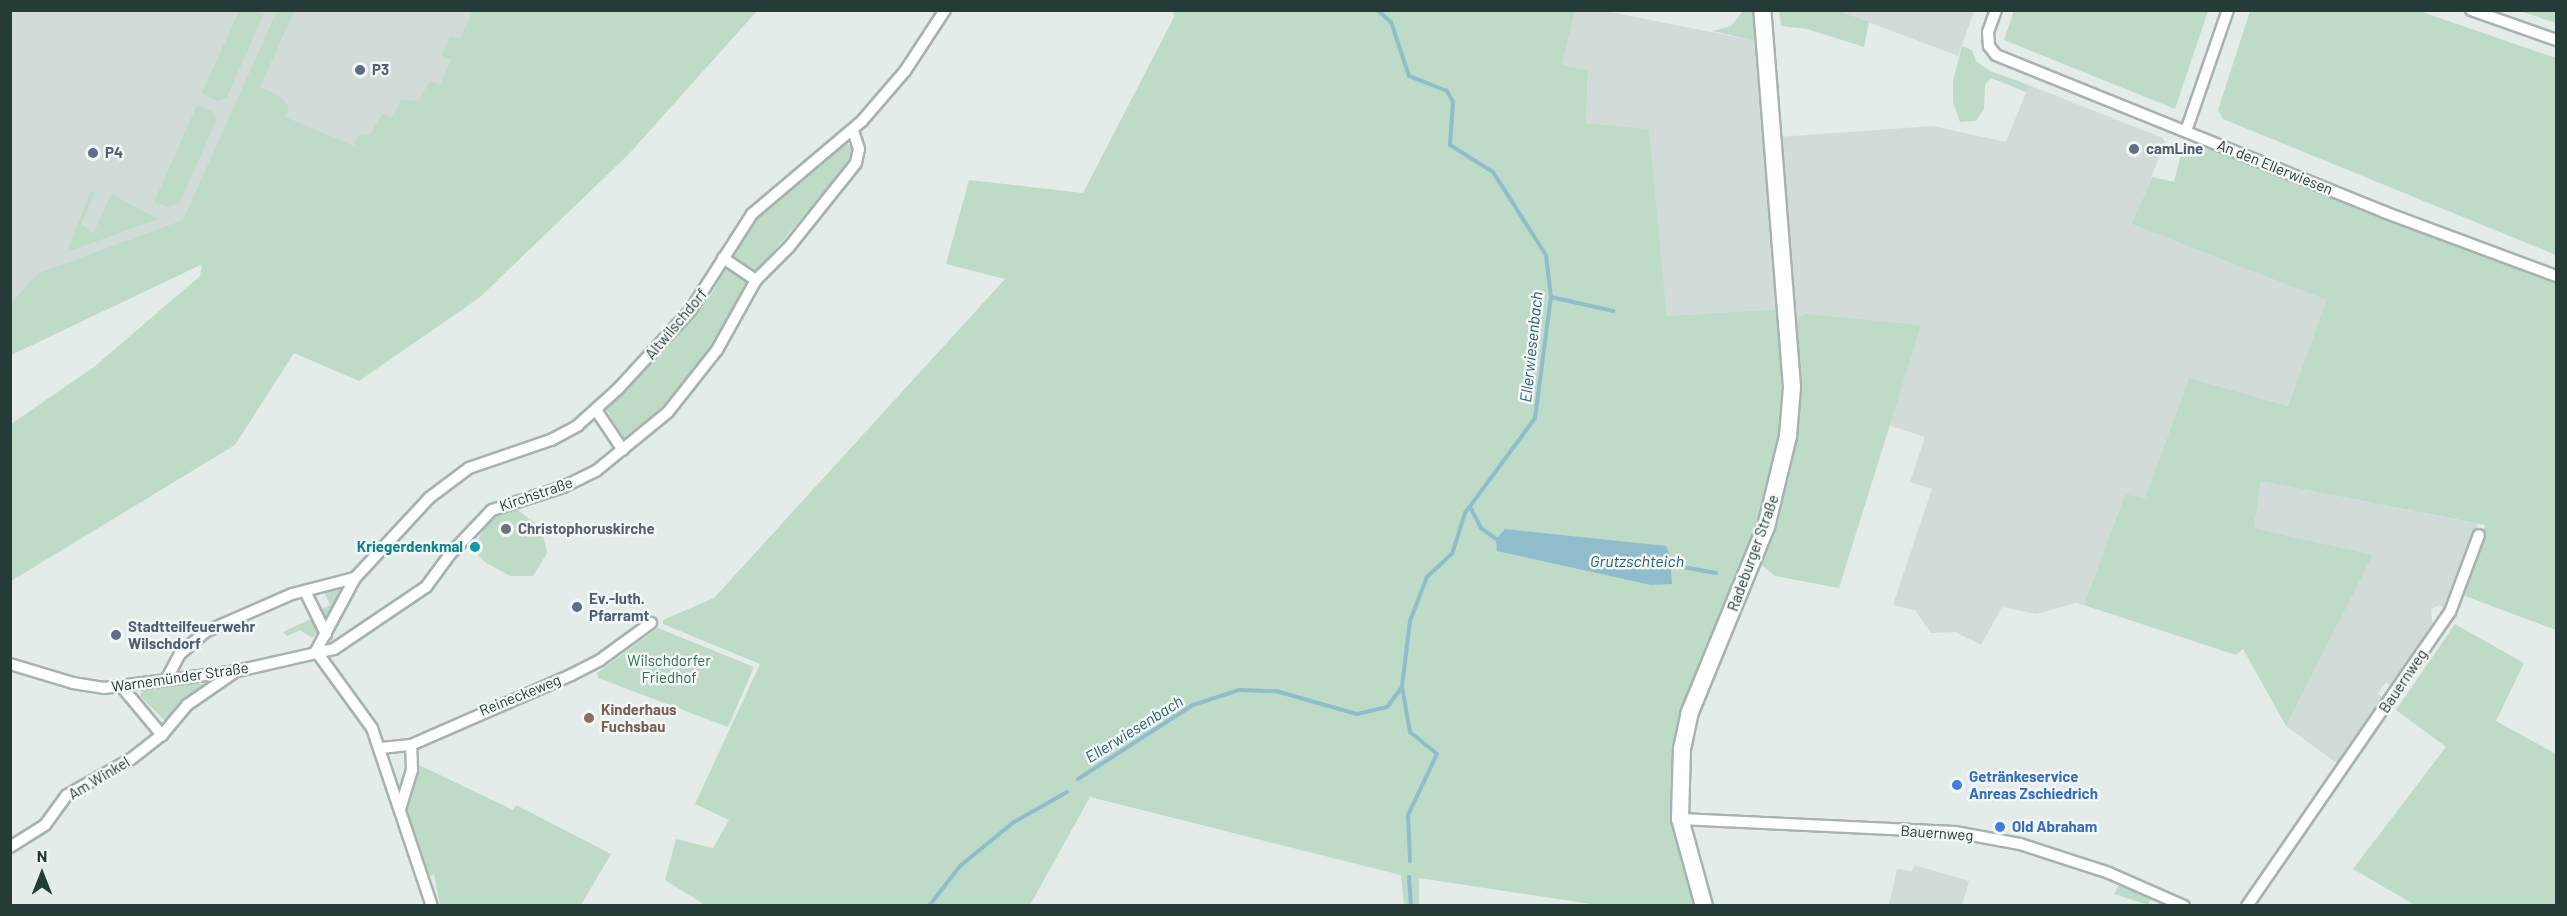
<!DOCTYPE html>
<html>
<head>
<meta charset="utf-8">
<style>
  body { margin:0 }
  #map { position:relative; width:2567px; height:916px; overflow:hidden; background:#e3ece9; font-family:Barlow,sans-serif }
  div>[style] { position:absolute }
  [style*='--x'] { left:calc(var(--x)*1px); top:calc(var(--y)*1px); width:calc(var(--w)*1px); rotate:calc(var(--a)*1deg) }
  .built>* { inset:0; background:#d1dbd8 }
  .green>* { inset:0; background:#bedbc8 }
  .water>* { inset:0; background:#90bdcc }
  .stream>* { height:4px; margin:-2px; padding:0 2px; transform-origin:2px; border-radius:2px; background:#90bdcc }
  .roads { filter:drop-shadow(2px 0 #a6b3b0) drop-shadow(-2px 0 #a6b3b0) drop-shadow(0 2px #a6b3b0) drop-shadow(0 -2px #a6b3b0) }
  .street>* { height:10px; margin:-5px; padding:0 5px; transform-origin:5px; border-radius:5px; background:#fff }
  .secondary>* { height:16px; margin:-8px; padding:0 8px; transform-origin:8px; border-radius:8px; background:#fff }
  .dots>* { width:16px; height:16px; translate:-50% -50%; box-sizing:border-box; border:3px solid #f3f8f6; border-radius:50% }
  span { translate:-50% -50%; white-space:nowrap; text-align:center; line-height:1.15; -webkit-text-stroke:5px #f3f8f6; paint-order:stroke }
  .service-label { font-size:15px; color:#4e5e75; font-weight:700 }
  .left { translate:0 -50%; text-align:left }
  .street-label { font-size:15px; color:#243b37 }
  .worship-label { font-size:15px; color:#5b616d; font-weight:700 }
  .culture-label { font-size:15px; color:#0d838f; font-weight:700 }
  .right { translate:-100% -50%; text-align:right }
  .park-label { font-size:15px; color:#326f4f }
  .education-label { font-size:15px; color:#785e54; font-weight:700 }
  .shop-label { font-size:15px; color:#366cbe; font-weight:700 }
  .water-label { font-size:16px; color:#245e72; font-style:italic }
  .frame { position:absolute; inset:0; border:12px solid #243b37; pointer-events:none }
  .north { position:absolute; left:12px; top:844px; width:60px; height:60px; -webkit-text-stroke:4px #f3f8f6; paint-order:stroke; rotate:0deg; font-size:16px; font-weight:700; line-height:24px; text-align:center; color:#243b37 }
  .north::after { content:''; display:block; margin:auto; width:21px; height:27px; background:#243b37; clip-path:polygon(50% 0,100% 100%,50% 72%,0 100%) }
</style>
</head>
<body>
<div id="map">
  <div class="built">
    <i style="clip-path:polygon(11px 11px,505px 11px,367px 186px,11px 355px)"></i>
    <i style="clip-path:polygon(1575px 11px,1605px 11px,1751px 40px,1758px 38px,1780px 309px,1667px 316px,1649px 130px,1586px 123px,1588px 70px,1562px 65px)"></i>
    <i style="clip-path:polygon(1839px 11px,1974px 11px,1958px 56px)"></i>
    <i style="clip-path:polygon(2029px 85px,2163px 138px,2165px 142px,2133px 224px,2328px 299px,2288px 406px,2189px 378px,2145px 498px,2125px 494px,2084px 605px,2076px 603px,2036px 614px,2002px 607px,1981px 645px,1955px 632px,1931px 633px,1915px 610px,1893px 605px,1932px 489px,1910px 482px,1925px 437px,1888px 425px,1921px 325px,1795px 320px,1779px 137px,1933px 126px,2006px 142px)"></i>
    <i style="clip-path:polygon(2261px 481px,2478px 524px,2446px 609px,2439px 605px,2431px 609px,2433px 632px,2394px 687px,2386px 682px,2378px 694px,2383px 698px,2338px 764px,2286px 726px,2373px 555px,2254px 528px)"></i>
    <i style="clip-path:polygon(1914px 865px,1969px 881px,1962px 905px,1889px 905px,1897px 869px,1912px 871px)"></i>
  </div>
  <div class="green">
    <i style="clip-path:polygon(239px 11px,264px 13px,227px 97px,217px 101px,202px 93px)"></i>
    <i style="clip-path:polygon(277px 11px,294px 11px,260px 87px,280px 96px,289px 107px,285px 117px,354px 146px,358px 136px,370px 135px,382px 114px,392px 118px,401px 100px,418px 101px,430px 81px,440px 85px,451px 60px,442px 55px,450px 36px,460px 39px,472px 13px,466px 11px,757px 11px,628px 155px,479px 298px,359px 381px,294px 353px,235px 445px,11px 581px,11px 424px,94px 367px,200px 276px,202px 264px,11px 355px,11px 304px,37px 274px,183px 220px)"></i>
    <i style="clip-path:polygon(1173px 11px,1575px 11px,1562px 65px,1588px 70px,1586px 123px,1649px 129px,1667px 316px,1780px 309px,1782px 429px,1766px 505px,1674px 751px,1674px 822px,1696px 905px,1598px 905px,1419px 878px,1419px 905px,1404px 905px,1401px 875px,1090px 797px,1030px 905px,705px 905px,665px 880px,676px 839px,713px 848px,729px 820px,695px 804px,760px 664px,663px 624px,663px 620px,714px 598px,1005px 279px,946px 264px,969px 180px,1083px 193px,1174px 17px)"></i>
    <i style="clip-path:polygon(1743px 11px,1756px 11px,1758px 38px,1751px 40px,1713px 31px,1731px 26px)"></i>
    <i style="clip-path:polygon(1779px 11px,1839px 11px,1869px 22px,1864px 47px,1807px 29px,1781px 26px)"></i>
    <i style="clip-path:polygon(2014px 11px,2014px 10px,2208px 11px,2175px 109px,2004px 40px)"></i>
    <i style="clip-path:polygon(2250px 11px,2419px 11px,2556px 58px,2556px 255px,2223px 119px,2218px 110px)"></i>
    <i style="clip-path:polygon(2520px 11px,2556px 11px,2556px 23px)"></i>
    <i style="clip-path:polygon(1962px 46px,1972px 50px,1976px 61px,1990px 71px,2029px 85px,2026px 92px,1991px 78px,1985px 85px,1984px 109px,1976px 121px,1960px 122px,1953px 102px,1953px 81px)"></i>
    <i style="clip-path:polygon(197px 105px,213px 112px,216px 121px,179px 204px,167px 207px,154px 202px)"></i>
    <i style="clip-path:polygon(847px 143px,854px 152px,847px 165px,756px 272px,731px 258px,757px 218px)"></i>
    <i style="clip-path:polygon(2202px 145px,2556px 282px,2556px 630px,2462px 595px,2485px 525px,2261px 481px,2254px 528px,2373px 555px,2286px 726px,2243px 649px,2236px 655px,2084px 605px,2125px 494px,2145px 498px,2189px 378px,2288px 406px,2327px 300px,2132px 224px,2152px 177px,2174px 182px,2182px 150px,2198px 154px)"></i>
    <i style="clip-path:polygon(91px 191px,95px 192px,81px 225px,94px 232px,111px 194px,158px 219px,67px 252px)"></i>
    <i style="clip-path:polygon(727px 265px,750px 280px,716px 346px,664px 408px,626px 442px,606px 409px,711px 295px)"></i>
    <i style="clip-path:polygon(1805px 314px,1921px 325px,1839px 588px,1775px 576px,1759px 563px,1774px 522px,1795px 320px)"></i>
    <i style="clip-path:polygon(515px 508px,534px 522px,543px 535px,547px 553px,533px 576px,510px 576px,485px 562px,472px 549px,489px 521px,503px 510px)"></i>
    <i style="clip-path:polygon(345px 585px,327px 617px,325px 618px,320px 610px,330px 605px,324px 592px,313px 593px)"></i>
    <i style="clip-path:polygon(315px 617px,319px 631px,312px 638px,300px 630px,287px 636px,283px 632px)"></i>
    <i style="clip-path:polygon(2455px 624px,2524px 663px,2496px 721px,2556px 754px,2556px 905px,2415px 905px,2353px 869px,2446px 747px,2396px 710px)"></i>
    <i style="clip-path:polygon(658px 628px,754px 667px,728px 727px,598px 678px,597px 673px)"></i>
    <i style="clip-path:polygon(190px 682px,205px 685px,164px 720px,140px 696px,144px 688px)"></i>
    <i style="clip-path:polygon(419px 765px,513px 810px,516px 805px,611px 854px,581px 905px,440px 905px,434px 875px,430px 876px,405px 810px)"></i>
    <i style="clip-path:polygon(2119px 884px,2151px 898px,2148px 905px,2114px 894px)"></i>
  </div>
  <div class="water">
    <i style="clip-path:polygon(1505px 529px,1666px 546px,1670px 555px,1672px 584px,1651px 585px,1497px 551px,1496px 539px)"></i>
  </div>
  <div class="stream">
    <i style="--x:1551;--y:297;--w:64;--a:12.7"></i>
    <i style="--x:1470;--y:507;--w:24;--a:62"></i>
    <i style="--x:1481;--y:528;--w:19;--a:36"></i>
    <i style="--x:1671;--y:565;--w:46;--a:10.1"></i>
    <i style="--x:1402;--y:687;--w:46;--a:79.9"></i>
    <i style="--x:1410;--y:732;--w:35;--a:39"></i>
    <i style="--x:1437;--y:754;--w:68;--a:115.4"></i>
    <i style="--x:1408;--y:815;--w:46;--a:87.5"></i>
    <i style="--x:1078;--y:779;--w:137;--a:-32.8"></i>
    <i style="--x:1193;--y:705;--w:48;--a:-18.1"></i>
    <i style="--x:1239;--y:690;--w:37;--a:2"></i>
    <i style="--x:1276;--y:691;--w:84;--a:15.9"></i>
    <i style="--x:1357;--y:714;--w:31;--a:-13"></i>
    <i style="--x:1387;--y:707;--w:25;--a:-53"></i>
    <i style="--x:1402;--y:687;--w:66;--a:-83.1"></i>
    <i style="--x:1410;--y:621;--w:47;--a:-68.9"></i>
    <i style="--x:1427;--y:577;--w:34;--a:-43"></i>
    <i style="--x:1452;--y:554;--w:43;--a:-72.4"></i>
    <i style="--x:1465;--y:513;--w:118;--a:-53.6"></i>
    <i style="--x:1535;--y:418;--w:122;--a:-82.5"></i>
    <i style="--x:1551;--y:297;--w:42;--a:-96.8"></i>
    <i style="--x:1546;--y:255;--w:98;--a:-122.6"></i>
    <i style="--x:1493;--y:172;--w:51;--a:-147.9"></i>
    <i style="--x:1450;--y:145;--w:43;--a:-86"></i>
    <i style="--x:1453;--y:102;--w:13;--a:-119"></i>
    <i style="--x:1447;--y:91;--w:41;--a:-158.5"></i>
    <i style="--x:1409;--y:76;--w:57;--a:-108.4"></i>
    <i style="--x:1391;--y:22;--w:18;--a:-139"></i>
    <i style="--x:1409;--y:877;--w:29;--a:86"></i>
    <i style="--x:929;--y:906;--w:51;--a:-52.2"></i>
    <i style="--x:960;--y:866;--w:70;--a:-39.2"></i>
    <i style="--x:1014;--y:822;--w:61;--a:-29.5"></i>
  </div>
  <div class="roads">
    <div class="street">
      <i style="--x:1996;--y:10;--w:23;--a:110"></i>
      <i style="--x:1988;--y:32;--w:14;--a:86"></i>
      <i style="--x:1989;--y:46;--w:11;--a:52"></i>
      <i style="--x:1996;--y:55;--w:419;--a:22"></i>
      <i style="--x:2384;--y:212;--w:184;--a:20.4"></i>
      <i style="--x:2471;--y:10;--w:90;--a:19.4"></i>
      <i style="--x:2186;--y:131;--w:128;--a:-70.9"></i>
      <i style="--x:723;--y:258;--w:40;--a:34"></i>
      <i style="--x:596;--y:410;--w:48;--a:56"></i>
      <i style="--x:305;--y:591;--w:48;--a:64"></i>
      <i style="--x:316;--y:651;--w:83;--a:-61.9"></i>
      <i style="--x:355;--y:578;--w:109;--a:-47.2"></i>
      <i style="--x:429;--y:498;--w:50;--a:-36.9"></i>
      <i style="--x:469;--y:468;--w:87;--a:-18.9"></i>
      <i style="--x:551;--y:440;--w:30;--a:-28"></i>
      <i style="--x:577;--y:426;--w:55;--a:-42.1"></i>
      <i style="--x:618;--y:389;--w:106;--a:-47.3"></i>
      <i style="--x:690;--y:311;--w:115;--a:-57.4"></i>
      <i style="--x:752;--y:214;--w:144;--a:-40.2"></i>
      <i style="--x:862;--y:121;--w:66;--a:-49.3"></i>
      <i style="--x:905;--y:71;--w:73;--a:-56.7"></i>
      <i style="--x:316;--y:651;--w:95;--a:54"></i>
      <i style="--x:372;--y:728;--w:188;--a:71.4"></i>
      <i style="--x:10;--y:664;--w:66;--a:16.8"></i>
      <i style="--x:73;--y:683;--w:31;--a:9"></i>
      <i style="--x:104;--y:688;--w:134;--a:-7.3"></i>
      <i style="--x:237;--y:671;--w:99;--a:-12.8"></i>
      <i style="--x:334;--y:649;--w:111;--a:-34"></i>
      <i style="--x:426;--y:587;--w:42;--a:-53.7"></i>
      <i style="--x:451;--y:553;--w:59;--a:-46.4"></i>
      <i style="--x:492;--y:510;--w:75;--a:-17.9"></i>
      <i style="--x:563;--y:487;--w:37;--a:-26"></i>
      <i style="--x:596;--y:471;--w:93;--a:-39.3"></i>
      <i style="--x:668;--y:412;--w:79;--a:-51.7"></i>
      <i style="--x:717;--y:350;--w:80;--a:-60.9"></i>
      <i style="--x:756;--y:280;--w:47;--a:-45"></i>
      <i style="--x:789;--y:247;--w:107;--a:-51.4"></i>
      <i style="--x:856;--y:163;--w:14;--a:-78"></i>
      <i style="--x:859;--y:149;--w:20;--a:-108"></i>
      <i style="--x:166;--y:680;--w:30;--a:-62"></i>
      <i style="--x:180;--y:654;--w:33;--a:-41"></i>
      <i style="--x:205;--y:632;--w:95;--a:-23.6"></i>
      <i style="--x:292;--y:594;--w:65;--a:-14.3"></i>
      <i style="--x:121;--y:686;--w:64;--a:50.1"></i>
      <i style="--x:381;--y:748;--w:30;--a:-6"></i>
      <i style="--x:411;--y:745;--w:175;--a:-23.6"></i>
      <i style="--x:571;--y:675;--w:33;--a:-27"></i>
      <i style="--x:600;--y:660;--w:63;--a:-36"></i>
      <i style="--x:400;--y:809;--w:41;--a:-72.9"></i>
      <i style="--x:412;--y:770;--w:25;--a:-92"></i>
      <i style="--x:1680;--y:819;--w:275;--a:2.7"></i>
      <i style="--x:1955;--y:832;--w:66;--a:10.5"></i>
      <i style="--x:2020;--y:844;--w:94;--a:18"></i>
      <i style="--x:2109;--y:873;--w:82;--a:23.7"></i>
      <i style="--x:10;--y:847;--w:41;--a:-32.2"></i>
      <i style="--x:45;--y:825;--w:37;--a:-54"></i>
      <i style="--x:67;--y:795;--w:73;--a:-29.4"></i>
      <i style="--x:131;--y:759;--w:39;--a:-38"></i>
      <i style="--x:162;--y:735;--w:39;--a:-50"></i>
      <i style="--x:187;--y:705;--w:55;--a:-34.6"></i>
      <i style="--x:2247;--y:906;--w:357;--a:-55.4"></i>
      <i style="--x:2450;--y:612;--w:82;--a:-69.4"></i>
    </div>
    <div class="secondary">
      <i style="--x:1704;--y:906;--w:90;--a:-105.4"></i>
      <i style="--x:1680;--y:819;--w:70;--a:-88.4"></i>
      <i style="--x:1682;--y:749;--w:38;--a:-78"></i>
      <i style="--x:1690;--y:712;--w:200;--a:-67.7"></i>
      <i style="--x:1766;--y:527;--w:94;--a:-76.4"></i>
      <i style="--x:1788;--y:436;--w:49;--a:-85.3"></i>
      <i style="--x:1792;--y:387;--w:378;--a:-94.5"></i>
    </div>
  </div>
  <div class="dots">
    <i style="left:360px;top:70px;background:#5c6f8a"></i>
    <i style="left:2134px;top:149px;background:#5c6f8a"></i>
    <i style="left:93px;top:153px;background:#5c6f8a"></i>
    <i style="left:506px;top:529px;background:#6b7280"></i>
    <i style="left:475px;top:547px;background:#0f9aa8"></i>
    <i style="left:577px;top:607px;background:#5c6f8a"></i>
    <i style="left:116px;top:635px;background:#5c6f8a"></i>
    <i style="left:589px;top:718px;background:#8d6e63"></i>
    <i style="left:1957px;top:785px;background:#3f7fe0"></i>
    <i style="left:2000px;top:827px;background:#3f7fe0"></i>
  </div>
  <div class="service-label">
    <span class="left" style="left:372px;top:70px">P3</span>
    <span class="left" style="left:2146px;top:149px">camLine</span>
    <span class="left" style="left:105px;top:153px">P4</span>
    <span class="left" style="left:589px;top:607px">Ev.-luth.<br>Pfarramt</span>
    <span class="left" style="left:128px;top:635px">Stadtteilfeuerwehr<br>Wilschdorf</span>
  </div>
  <div class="street-label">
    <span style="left:2275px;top:167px;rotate:22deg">An den Ellerwiesen</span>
    <span style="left:676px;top:324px;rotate:-50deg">Altwilschdorf</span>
    <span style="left:536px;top:494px;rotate:-19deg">Kirchstraße</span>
    <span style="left:1753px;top:553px;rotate:-70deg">Radeburger Straße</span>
    <span style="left:180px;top:677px;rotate:-8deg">Warnemünder Straße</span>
    <span style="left:2403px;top:681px;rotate:-56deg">Bauernweg</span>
    <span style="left:520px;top:695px;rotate:-22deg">Reineckeweg</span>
    <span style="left:99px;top:778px;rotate:-31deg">Am Winkel</span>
    <span style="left:1937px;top:833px;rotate:4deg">Bauernweg</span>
  </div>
  <div class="worship-label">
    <span class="left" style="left:518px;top:529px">Christophoruskirche</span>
  </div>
  <div class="culture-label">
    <span class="right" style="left:463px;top:547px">Kriegerdenkmal</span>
  </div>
  <div class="park-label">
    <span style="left:669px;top:669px">Wilschdorfer<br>Friedhof</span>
  </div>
  <div class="education-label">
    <span class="left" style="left:601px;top:718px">Kinderhaus<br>Fuchsbau</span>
  </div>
  <div class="shop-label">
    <span class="left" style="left:1969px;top:785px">Getränkeservice<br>Anreas Zschiedrich</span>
    <span class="left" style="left:2012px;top:827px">Old Abraham</span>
  </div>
  <div class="water-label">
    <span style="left:1531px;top:347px;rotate:-84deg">Ellerwiesenbach</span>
    <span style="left:1637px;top:561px">Grutzschteich</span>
    <span style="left:1134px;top:729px;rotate:-32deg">Ellerwiesenbach</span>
  </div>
  <div class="frame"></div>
  <div class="north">N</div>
</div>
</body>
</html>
